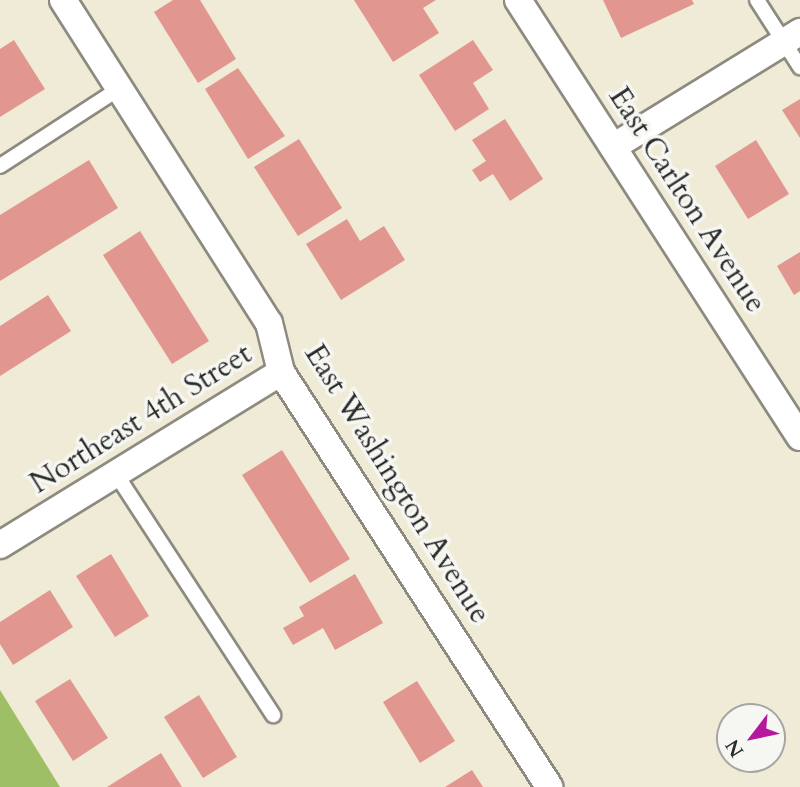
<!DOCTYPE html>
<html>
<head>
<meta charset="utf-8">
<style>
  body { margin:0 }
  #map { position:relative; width:800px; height:787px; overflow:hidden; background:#efebd6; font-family:Cardo,serif }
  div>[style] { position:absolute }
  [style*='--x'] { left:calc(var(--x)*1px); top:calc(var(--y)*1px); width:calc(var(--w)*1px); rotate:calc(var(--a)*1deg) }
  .green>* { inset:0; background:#9fbf67 }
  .building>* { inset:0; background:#e1978f }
  .roads { filter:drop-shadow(2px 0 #8d8b80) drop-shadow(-2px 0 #8d8b80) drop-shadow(0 2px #8d8b80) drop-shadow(0 -2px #8d8b80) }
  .service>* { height:14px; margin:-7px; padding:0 7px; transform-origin:7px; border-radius:7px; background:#fff }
  .minor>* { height:26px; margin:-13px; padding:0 13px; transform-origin:13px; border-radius:13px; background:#fff }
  span { translate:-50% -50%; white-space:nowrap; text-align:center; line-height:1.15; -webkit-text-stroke:7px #f6f6f2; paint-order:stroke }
  .street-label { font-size:30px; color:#2b2b2b }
  .north { position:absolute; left:716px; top:703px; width:70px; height:70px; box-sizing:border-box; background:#f6f6f2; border:2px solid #a5a5a2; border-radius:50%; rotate:238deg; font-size:19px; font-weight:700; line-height:28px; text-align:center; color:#2b2b2b }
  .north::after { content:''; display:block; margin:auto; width:24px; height:32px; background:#b5179e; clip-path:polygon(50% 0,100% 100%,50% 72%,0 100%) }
</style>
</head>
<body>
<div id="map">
  <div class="green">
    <i style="clip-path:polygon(0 690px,60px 787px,0 787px)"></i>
  </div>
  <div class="building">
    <i style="clip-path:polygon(173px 0,200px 0,236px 59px,198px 83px,154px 12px)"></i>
    <i style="clip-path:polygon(354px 0,436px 0,423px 8px,439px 33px,393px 62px)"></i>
    <i style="clip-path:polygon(603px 0,692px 0,694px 4px,621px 38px)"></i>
    <i style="clip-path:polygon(14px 40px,45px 89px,0 117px,0 49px)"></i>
    <i style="clip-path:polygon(473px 40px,493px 70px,473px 83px,489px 109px,455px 131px,419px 75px)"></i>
    <i style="clip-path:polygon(238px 68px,285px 136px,248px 159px,205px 89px)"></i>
    <i style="clip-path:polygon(800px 99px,800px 138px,782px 110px)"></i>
    <i style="clip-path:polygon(505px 119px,543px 179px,510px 201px,493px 174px,480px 182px,472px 170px,486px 161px,472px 140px)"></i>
    <i style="clip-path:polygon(299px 139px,342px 208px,298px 236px,254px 167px)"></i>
    <i style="clip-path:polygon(756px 140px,789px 194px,748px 219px,715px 166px)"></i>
    <i style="clip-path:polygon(89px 160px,118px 208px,0 281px,0 215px)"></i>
    <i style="clip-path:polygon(347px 219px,360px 241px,384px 226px,405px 260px,341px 300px,306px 244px)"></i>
    <i style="clip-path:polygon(140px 231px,209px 341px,172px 364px,103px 255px)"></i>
    <i style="clip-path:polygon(800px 252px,800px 291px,794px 295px,777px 266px)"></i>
    <i style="clip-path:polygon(48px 295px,71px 331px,0 376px,0 326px)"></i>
    <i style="clip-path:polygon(282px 450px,350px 559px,310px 583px,242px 475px)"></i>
    <i style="clip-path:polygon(111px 554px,149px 616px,115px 637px,76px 576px)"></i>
    <i style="clip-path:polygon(355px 574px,383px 623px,335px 650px,323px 628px,293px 645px,283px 628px,304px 616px,299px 607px)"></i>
    <i style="clip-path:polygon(50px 590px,73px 627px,13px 665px,0 644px,0 622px)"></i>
    <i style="clip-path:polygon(70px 679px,108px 738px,73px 761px,35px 701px)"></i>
    <i style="clip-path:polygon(417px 681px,455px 741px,420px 763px,383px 702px)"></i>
    <i style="clip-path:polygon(199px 695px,237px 757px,203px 778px,164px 717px)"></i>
    <i style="clip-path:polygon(161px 753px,182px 787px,107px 787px)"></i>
    <i style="clip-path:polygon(472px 770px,483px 787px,445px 787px)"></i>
  </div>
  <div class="roads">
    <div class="service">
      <i style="--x:757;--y:0;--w:80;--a:57.3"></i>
      <i style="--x:0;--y:166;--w:143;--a:-33"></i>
      <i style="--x:116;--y:474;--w:288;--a:56.9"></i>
    </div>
    <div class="minor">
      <i style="--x:63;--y:0;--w:383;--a:57.5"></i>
      <i style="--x:269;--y:323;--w:50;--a:76.2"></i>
      <i style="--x:281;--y:372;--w:494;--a:57.1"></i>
      <i style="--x:518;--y:0;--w:520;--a:57.17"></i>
      <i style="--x:613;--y:147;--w:220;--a:-31.6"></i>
      <i style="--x:0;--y:545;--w:330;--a:-31.6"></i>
    </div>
  </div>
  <div class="street-label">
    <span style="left:687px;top:200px;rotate:57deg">East Carlton Avenue</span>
    <span style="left:141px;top:419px;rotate:-32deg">Northeast 4th Street</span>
    <span style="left:397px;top:484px;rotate:58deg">East Washington Avenue</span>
  </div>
  <div class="north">N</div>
</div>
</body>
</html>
